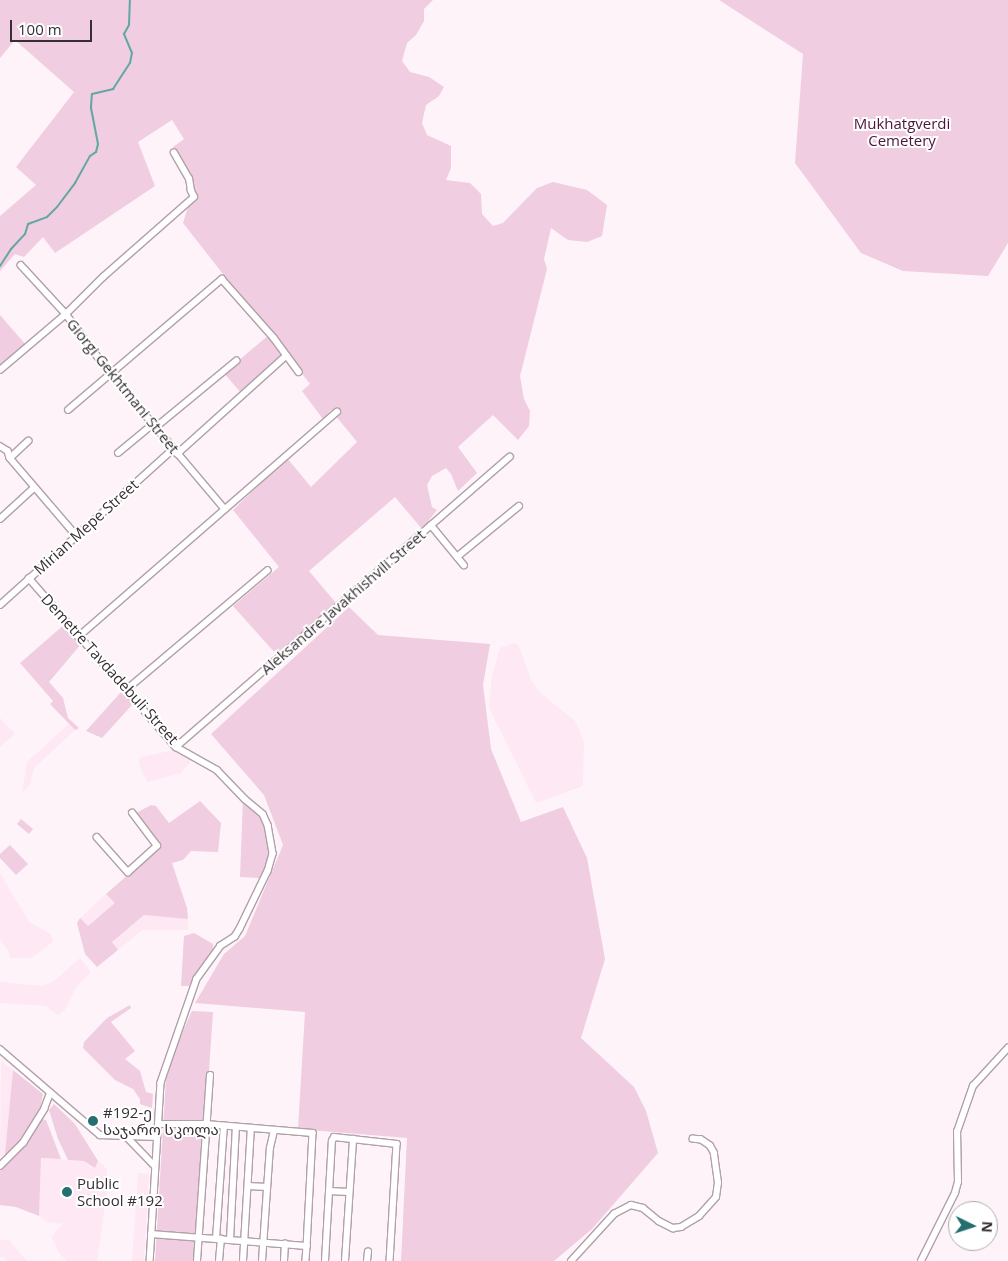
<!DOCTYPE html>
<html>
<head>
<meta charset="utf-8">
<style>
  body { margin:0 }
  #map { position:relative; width:1008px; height:1261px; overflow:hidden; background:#fef3f9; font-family:"Open Sans","Noto Sans Georgian",sans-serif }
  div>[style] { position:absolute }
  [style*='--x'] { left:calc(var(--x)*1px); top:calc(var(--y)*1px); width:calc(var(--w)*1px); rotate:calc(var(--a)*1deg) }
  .built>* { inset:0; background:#fde8f3 }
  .green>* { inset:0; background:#f0cde0 }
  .stream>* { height:2px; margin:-1px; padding:0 1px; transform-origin:1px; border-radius:1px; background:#63a6a4 }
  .roads { filter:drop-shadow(1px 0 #b1a0a9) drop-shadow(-1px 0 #b1a0a9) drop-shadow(0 1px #b1a0a9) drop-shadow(0 -1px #b1a0a9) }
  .minor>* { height:5.5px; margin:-2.75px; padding:0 2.75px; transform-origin:2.75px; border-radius:2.75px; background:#fff }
  .dots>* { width:14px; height:14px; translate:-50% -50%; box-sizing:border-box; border:2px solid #fff; border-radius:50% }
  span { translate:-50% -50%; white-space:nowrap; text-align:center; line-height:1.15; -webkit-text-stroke:4px #fff; paint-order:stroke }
  .park-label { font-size:15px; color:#4e1439 }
  .street-label { font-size:15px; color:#362f33 }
  .poi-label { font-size:15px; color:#362f33 }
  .left { translate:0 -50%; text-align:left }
  .north { position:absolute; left:948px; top:1201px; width:50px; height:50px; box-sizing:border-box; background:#fff; border:1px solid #afacad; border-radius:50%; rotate:94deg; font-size:14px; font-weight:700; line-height:20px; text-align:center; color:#362f33 }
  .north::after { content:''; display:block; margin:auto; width:18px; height:22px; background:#246f6f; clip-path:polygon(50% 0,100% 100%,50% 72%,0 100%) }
  .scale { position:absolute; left:10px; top:20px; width:82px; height:22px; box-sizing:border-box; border:2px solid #362f33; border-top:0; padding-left:6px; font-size:15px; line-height:18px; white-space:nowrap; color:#362f33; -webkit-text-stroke:4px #fff; paint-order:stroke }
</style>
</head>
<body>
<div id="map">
  <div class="built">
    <i style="clip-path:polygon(515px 643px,519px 646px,531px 680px,540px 693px,575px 721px,584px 742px,583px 786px,536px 803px,489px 708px,492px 675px,500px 648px)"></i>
    <i style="clip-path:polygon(0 718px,15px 734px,0 747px)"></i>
    <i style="clip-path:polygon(69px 724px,75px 730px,34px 768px,30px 785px,22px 793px,27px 762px)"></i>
    <i style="clip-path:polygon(175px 750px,193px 758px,181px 773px,147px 782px,139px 764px,140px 757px)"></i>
    <i style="clip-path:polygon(0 873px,29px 922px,51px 934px,53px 942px,31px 958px,10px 958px,9px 952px,0 939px)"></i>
    <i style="clip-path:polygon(106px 894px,116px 903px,87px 926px,80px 918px)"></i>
    <i style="clip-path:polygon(145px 915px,188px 919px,188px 930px,142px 930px,118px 950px,111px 942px)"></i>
    <i style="clip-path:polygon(80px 958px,91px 972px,77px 986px,64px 1011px,58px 1015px,46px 1006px,0 1003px,0 982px,42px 986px,53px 982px)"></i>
    <i style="clip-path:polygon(1px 1061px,13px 1070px,5px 1154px,0 1157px)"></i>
    <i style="clip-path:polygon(41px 1158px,84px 1161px,95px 1168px,98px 1161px,107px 1169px,107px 1191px,97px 1261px,67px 1261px,60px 1254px,51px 1237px,63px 1224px,48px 1222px,39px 1216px)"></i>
    <i style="clip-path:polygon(138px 1173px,149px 1174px,144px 1261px,132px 1261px)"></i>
    <i style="clip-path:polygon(0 1240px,9px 1240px,27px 1261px,8px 1261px,4px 1257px,0 1257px)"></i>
  </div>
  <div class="green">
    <i style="clip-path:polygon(0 0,433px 0,424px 9px,424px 21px,416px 35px,407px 43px,402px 61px,410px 72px,429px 77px,444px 87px,439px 96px,426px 105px,422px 123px,427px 135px,451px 146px,451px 168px,446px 180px,470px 183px,481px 194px,482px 214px,493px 226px,503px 223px,537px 188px,553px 182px,587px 190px,607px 205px,602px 236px,587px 242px,568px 240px,551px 228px,544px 259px,547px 269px,520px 376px,524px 399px,530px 411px,529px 426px,518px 440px,493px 415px,458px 447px,477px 473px,458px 491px,451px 474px,446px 468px,432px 476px,427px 485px,432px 507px,437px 510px,422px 529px,395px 497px,309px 571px,336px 603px,276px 654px,233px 606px,279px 567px,233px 510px,287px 458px,311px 487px,357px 442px,331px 410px,323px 419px,302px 391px,310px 384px,289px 357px,241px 393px,224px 373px,270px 334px,183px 223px,194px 188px,173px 147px,184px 139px,172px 120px,138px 142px,155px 186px,55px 253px,43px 237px,24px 257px,15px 254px,0 271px,0 216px,36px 185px,16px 167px,74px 92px,15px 40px,0 58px)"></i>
    <i style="clip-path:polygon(719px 0,1008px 0,1008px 243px,988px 276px,903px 271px,861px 253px,795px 163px,803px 54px)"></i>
    <i style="clip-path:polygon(0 315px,26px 345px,0 368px)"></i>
    <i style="clip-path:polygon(349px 607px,378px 635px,490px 644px,483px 685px,491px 749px,521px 822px,563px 807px,587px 858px,605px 959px,581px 1038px,634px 1087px,646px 1111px,658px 1153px,592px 1229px,554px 1261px,401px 1261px,407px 1138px,298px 1129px,305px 1012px,195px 1003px,224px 954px,245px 936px,283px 845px,264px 795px,211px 734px)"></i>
    <i style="clip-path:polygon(65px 624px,82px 643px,49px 682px,63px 698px,68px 718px,79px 728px,75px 730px,50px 704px,53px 701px,20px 663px)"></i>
    <i style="clip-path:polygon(122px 691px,132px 703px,131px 706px,102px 738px,86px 731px)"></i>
    <i style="clip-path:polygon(243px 799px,258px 812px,266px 829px,270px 858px,259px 878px,240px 877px)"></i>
    <i style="clip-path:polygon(200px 801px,221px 823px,218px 852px,191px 851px,183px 860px,172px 863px,187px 908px,188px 919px,144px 915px,112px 942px,118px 950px,97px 967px,85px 954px,77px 923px,80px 918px,88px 926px,115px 903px,106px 894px,162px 845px,136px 813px,151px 805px,156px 806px,169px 823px)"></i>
    <i style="clip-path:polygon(21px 819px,33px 829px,29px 834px,17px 824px)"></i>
    <i style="clip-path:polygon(10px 845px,28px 864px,16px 875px,0 858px,0 854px)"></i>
    <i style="clip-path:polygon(194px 933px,213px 944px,213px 952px,190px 986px,181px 986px,184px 936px)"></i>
    <i style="clip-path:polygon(130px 1005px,131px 1008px,111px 1022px,135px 1051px,125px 1059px,140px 1071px,146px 1092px,153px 1094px,152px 1108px,140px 1104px,140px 1099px,133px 1089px,115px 1080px,83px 1048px,84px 1042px,107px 1018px)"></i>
    <i style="clip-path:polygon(192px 1011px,213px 1012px,196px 1261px,155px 1261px,166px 1079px,179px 1040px)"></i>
    <i style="clip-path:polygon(13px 1070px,43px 1094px,39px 1113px,12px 1151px,5px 1154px)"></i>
    <i style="clip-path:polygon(54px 1104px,75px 1124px,98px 1161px,95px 1168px,84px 1161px,68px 1160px,58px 1139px,49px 1110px)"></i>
    <i style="clip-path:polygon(41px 1119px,46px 1120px,61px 1159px,41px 1158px,39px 1216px,16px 1207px,0 1205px,0 1171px,28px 1141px)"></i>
  </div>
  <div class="stream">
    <i style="--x:0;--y:266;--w:20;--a:-57"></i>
    <i style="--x:11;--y:249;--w:21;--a:-47"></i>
    <i style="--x:25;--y:234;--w:10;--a:-73"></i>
    <i style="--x:28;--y:224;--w:20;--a:-20"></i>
    <i style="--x:47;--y:217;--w:14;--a:-45"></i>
    <i style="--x:57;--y:207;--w:30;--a:-53"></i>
    <i style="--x:75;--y:183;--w:31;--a:-61"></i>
    <i style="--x:90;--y:156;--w:7;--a:-34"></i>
    <i style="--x:96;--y:152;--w:8;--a:-76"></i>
    <i style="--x:98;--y:144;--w:38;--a:-101"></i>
    <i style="--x:91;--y:107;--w:13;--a:-86"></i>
    <i style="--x:92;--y:94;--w:22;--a:-13"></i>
    <i style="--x:113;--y:89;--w:31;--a:-57"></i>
    <i style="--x:130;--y:63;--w:10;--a:-79"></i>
    <i style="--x:132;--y:53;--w:21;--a:-113"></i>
    <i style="--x:124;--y:34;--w:10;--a:-61"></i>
    <i style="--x:129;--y:25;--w:25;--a:-88"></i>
  </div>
  <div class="roads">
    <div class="minor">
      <i style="--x:21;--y:265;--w:67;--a:47.4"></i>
      <i style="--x:66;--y:314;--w:74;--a:53.3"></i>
      <i style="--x:110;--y:373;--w:178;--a:49.8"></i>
      <i style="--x:0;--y:370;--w:87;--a:-40.3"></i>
      <i style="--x:66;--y:314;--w:52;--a:-45"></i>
      <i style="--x:103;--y:277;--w:121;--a:-41.3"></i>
      <i style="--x:194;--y:197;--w:7;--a:-117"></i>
      <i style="--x:191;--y:191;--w:12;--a:-99"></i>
      <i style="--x:189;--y:179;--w:30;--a:-120"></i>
      <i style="--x:68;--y:410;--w:202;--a:-40.4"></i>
      <i style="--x:222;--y:279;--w:79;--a:48.6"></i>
      <i style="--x:274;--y:338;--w:42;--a:53.7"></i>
      <i style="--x:156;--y:427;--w:104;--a:-39.5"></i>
      <i style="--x:0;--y:446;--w:9;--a:32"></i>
      <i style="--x:8;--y:451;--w:7;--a:74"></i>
      <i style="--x:10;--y:458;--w:101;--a:49.4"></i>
      <i style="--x:118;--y:453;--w:45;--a:-39.6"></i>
      <i style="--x:177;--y:454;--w:147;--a:-42"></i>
      <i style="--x:10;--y:458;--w:25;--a:-43"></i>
      <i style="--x:0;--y:519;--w:46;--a:-42.4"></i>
      <i style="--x:431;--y:525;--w:52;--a:50.5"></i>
      <i style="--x:457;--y:557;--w:80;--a:-39.4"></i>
      <i style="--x:29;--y:578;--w:224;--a:49"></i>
      <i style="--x:176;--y:747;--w:47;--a:29.3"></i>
      <i style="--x:217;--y:770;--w:40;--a:46"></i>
      <i style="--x:245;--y:799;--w:23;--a:40"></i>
      <i style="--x:263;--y:814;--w:12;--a:66"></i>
      <i style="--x:268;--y:825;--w:29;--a:80"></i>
      <i style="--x:273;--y:854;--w:18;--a:106"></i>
      <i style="--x:268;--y:871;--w:64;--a:115.8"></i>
      <i style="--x:240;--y:929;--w:9;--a:122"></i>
      <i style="--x:235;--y:937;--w:17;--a:147"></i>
      <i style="--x:221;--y:946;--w:41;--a:126"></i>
      <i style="--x:197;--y:979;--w:110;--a:109.1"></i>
      <i style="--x:161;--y:1083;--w:178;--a:93.5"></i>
      <i style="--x:0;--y:605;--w:233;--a:-42"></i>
      <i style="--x:78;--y:637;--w:343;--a:-41"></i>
      <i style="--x:126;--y:690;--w:185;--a:-40.2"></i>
      <i style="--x:176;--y:747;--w:442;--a:-41"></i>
      <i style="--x:97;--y:837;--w:47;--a:48.5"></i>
      <i style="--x:128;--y:872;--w:39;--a:-42"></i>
      <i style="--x:157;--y:846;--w:41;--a:-127.1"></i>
      <i style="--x:0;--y:1049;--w:132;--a:40.7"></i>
      <i style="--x:100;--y:1135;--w:57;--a:2"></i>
      <i style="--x:158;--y:1124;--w:48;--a:0"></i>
      <i style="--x:206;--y:1124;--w:107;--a:4.8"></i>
      <i style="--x:313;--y:1133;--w:113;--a:93"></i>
      <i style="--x:126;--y:1136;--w:42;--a:46"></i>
      <i style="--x:0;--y:1166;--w:33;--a:-45"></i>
      <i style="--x:23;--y:1143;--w:40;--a:-58"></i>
      <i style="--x:44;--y:1109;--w:17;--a:-69"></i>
      <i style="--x:248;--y:1186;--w:19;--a:3"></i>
      <i style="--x:329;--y:1191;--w:20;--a:3"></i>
      <i style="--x:151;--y:1234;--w:156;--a:4.4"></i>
      <i style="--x:307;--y:1246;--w:15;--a:94"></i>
      <i style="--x:216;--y:1239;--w:113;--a:-86"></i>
      <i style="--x:230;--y:1240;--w:113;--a:-87"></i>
      <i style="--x:197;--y:1261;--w:186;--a:-86"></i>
      <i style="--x:219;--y:1261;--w:22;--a:-85"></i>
      <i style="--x:243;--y:1261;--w:133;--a:-86.6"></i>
      <i style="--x:262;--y:1261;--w:113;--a:-86"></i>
      <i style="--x:270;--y:1148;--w:18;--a:-77"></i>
      <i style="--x:284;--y:1261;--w:17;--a:-87"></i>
      <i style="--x:325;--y:1261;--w:120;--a:-86.7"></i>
      <i style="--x:332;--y:1141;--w:4;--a:-63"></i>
      <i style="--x:334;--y:1137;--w:63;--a:6.3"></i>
      <i style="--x:397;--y:1144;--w:117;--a:93.4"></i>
      <i style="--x:345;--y:1261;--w:122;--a:-86.2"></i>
      <i style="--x:367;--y:1261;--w:9;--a:-84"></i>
      <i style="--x:571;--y:1261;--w:64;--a:-47.5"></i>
      <i style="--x:614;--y:1214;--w:19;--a:-28"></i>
      <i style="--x:631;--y:1205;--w:12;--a:14"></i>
      <i style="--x:643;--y:1208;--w:21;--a:39"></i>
      <i style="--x:659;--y:1221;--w:16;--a:27"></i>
      <i style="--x:673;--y:1228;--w:8;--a:-7"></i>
      <i style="--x:681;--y:1227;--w:21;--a:-31"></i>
      <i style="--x:699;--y:1216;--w:25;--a:-48"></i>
      <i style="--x:716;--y:1197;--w:14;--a:-82"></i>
      <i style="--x:718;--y:1183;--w:30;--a:-98"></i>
      <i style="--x:714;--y:1153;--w:8;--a:-120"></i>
      <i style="--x:710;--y:1146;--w:11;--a:-146"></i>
      <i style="--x:701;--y:1140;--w:8;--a:-173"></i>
      <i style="--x:921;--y:1261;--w:76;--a:-63.4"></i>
      <i style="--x:955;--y:1193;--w:11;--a:-75"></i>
      <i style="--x:958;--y:1182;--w:50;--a:-91.1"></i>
      <i style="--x:957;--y:1132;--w:49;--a:-70.8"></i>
      <i style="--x:973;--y:1086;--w:52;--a:-47.4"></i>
    </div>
  </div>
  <div class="dots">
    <i style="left:93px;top:1121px;background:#246f6f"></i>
    <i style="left:67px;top:1192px;background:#246f6f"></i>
  </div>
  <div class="park-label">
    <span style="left:902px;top:132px">Mukhatgverdi<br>Cemetery</span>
  </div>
  <div class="street-label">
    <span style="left:123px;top:386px;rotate:51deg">Giorgi Gekhtmani Street</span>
    <span style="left:86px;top:527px;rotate:-42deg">Mirian Mepe Street</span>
    <span style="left:343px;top:602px;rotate:-41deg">Aleksandre Javakhishvili Street</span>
    <span style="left:110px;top:669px;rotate:48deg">Demetre Tavdadebuli Street</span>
  </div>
  <div class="poi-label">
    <span class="left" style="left:103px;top:1121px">#192-ე<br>საჯარო სკოლა</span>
    <span class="left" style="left:77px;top:1192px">Public<br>School #192</span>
  </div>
  <div class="north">N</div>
  <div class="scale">100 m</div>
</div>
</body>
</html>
